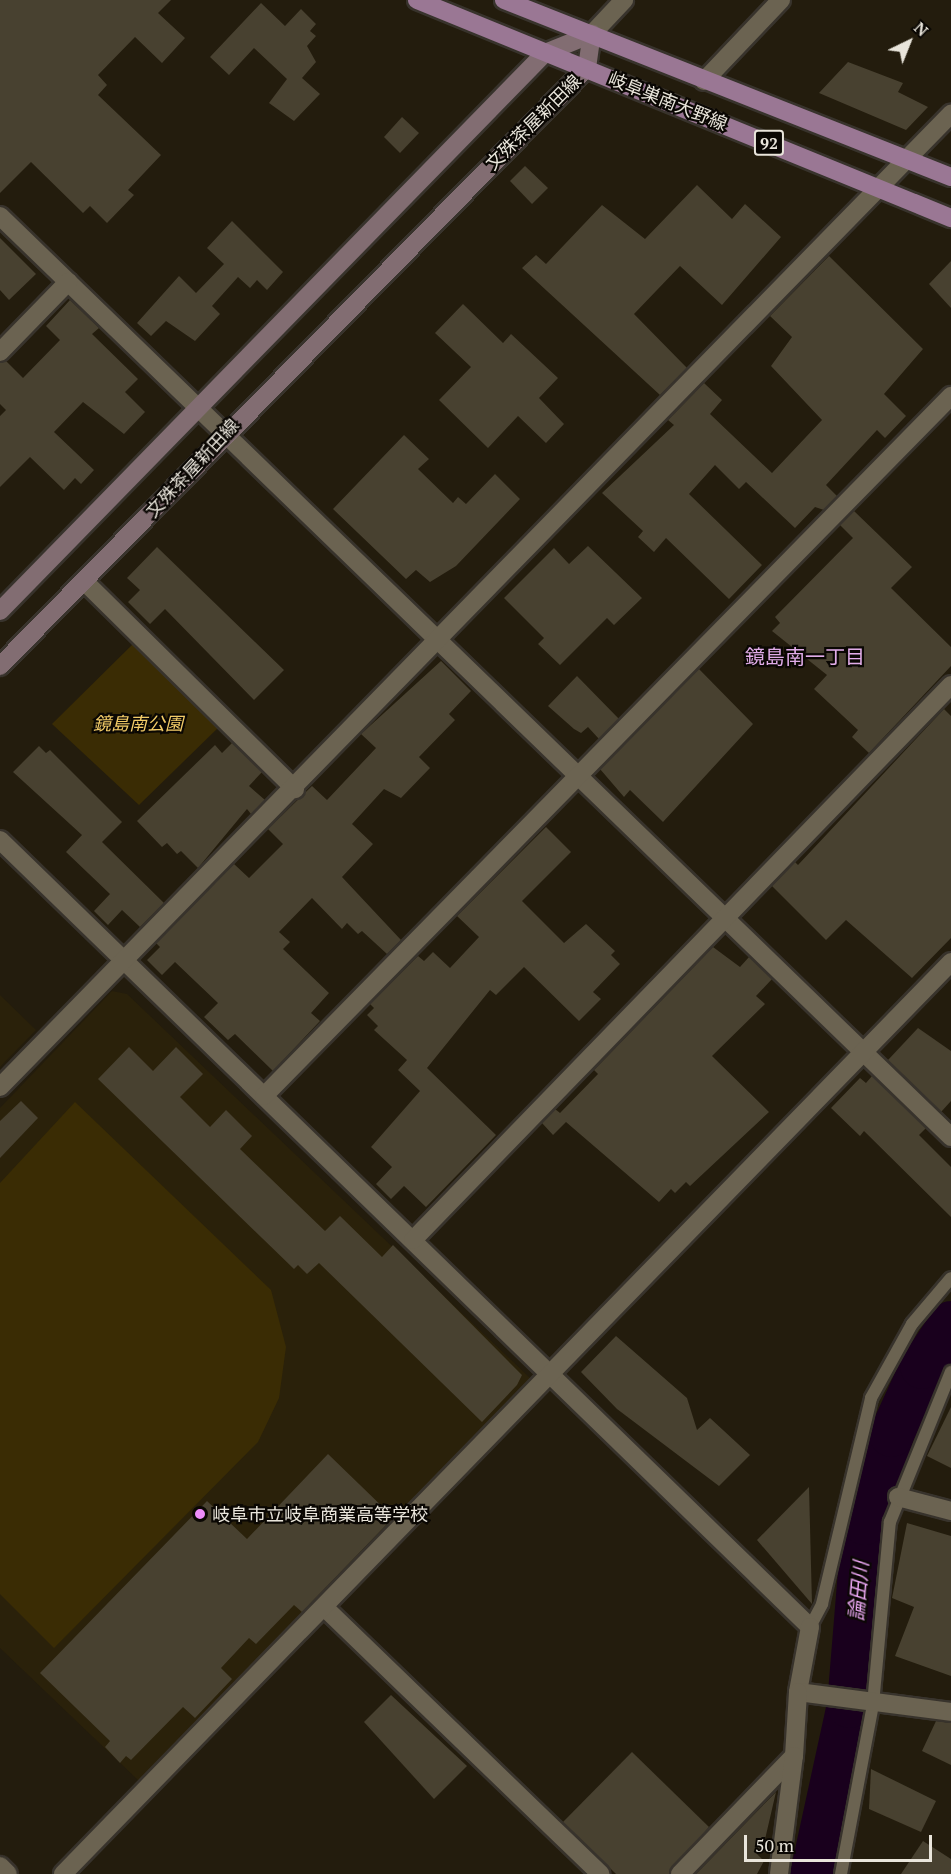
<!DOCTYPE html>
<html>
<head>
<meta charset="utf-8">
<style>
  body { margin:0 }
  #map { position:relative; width:951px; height:1874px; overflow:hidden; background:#231c0d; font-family:"PT Serif","Noto Sans JP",serif }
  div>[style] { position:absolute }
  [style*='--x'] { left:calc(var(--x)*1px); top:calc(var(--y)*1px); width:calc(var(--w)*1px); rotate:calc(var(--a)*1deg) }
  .built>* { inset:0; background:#2a210a }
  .green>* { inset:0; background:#3a2c04 }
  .river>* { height:45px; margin:-22.5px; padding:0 22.5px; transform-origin:22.5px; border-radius:22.5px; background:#19001d }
  .building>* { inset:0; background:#484130 }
  .roads { filter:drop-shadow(2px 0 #38332c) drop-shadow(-2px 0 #38332c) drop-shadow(0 2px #38332c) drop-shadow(0 -2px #38332c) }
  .service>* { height:12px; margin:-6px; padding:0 6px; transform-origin:6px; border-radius:6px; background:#6b6351 }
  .minor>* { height:18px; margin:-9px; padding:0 9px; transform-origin:9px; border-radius:9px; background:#6b6351 }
  .secondary>* { height:18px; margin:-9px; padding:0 9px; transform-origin:9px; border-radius:9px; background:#826d72 }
  .primary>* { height:18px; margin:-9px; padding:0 9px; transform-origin:9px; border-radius:9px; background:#9a7794 }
  .dots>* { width:16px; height:16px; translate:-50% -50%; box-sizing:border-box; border:3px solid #0a0703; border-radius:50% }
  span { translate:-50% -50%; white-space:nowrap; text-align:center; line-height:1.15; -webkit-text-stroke:4.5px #0a0703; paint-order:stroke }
  .shield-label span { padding:2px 4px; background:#0a0703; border:2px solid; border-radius:4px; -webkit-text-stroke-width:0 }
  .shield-label { font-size:16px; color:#e9e5db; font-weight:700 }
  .street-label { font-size:18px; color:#e9e5db }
  .park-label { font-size:18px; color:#f3cc68; font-style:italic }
  .poi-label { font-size:18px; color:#e9e5db }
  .left { translate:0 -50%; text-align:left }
  .neighbourhood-label { font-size:20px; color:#e1ace8 }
  .water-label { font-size:20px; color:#eca8f4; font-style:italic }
  .north { position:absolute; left:879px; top:12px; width:60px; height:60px; -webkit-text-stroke:4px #0a0703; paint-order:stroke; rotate:43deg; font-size:16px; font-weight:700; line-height:24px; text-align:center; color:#e9e5db }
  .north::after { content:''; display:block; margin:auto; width:21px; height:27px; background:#e9e5db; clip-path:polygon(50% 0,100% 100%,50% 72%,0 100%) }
  .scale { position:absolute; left:744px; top:1835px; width:188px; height:27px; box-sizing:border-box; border:3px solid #e9e5db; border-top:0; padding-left:8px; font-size:18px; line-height:21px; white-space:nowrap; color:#e9e5db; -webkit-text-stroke:4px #0a0703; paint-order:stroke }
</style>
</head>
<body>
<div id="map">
  <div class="built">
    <i style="clip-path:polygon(112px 991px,127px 994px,531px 1379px,139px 1781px,0 1648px,0 1108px)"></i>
    <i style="clip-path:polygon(0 995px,36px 1030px,0 1067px)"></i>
  </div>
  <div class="green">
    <i style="clip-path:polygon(137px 640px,222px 724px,139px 805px,52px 724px)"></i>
    <i style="clip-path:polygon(75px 1102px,271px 1290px,286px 1347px,279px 1398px,258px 1442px,54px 1648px,0 1594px,0 1183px)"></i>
  </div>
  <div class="river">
    <i style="--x:812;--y:1874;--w:173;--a:-77.7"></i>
    <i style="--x:849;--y:1705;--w:184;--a:-85.3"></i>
    <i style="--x:864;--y:1522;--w:92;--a:-72.9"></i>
    <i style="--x:891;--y:1434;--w:75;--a:-65.5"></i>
    <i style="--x:922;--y:1366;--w:52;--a:-56"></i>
  </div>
  <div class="building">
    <i style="clip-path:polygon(0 0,171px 0,158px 13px,185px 38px,162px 63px,135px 37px,98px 75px,107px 85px,98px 95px,161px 155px,128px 190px,134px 195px,107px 223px,90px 206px,83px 213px,31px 162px,0 193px)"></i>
    <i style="clip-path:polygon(261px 3px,285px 26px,301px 9px,316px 24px,310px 31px,316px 36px,307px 46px,316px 62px,302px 78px,320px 94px,294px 121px,269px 103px,287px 79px,254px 48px,229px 75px,210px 57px)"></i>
    <i style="clip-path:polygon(848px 62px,903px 83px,898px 92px,928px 107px,906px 130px,819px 93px)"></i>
    <i style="clip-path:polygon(402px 117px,419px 133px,400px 153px,384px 137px)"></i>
    <i style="clip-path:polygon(525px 166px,548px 188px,532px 204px,510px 181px)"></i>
    <i style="clip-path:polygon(697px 185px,732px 219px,745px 204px,781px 237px,722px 305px,680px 266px,634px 314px,687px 368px,660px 395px,522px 268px,536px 255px,546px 264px,602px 205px,645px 239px)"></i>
    <i style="clip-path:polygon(232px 221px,283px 272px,267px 290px,257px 280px,250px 288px,238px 277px,212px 306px,220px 314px,195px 341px,166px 321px,151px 336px,137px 323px,179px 276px,196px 293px,224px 264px,207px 248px)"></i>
    <i style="clip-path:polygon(0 238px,36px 274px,9px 300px,0 290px)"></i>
    <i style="clip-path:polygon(829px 256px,923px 349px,884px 394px,906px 416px,885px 438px,877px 430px,826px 485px,837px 496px,824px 510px,815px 507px,795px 528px,746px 482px,739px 489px,715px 465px,689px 494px,762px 565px,729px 599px,666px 538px,654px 552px,638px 537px,643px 531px,602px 493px,674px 425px,668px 420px,704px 383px,722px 400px,710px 414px,772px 473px,822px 420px,771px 366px,792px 337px,770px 316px)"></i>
    <i style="clip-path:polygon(951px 261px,951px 308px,929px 284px)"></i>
    <i style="clip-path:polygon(70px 300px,99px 328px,92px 334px,138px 379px,125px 392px,145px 412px,124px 434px,83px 402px,54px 432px,94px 470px,81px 484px,75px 478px,64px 490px,30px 457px,0 487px,0 416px,6px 410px,0 404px,0 363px,6px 361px,23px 378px,60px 340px,46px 326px)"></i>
    <i style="clip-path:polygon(463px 304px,503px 343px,511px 334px,558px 378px,539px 398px,564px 424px,546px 443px,518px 416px,488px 448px,439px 400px,471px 367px,435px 333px)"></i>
    <i style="clip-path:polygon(404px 435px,429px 459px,418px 469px,453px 503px,458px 497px,466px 504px,495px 474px,520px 499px,456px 566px,430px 582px,416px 570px,406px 579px,333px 509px)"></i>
    <i style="clip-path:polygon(854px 511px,912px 567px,891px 588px,951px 647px,951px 666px,869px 753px,852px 737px,858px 730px,814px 689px,827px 675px,772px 631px,780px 623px,775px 617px,853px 538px,840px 525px)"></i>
    <i style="clip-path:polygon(588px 546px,642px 598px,614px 625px,607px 618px,560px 665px,538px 644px,544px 638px,504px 598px,554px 548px,569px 564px)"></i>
    <i style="clip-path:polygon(157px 547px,284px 670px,254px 700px,165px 609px,150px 624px,128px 602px,140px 590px,127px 578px)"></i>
    <i style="clip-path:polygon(441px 661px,471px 691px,449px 714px,455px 720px,419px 757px,430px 768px,401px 798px,384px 789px,352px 824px,373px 844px,342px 877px,401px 940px,387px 954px,362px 931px,358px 934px,347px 923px,342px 929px,312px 898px,279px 932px,290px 942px,283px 949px,329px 993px,311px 1013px,320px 1021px,273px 1071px,235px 1034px,228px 1040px,204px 1017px,218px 1003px,175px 962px,162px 975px,147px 960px,160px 947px,156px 943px,234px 864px,249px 878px,283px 844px,268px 829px,312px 786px,327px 800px,376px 748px,361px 734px)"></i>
    <i style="clip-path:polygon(699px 669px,753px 724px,663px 822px,630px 790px,624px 797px,600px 769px)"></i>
    <i style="clip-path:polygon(577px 676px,619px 719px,599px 739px,588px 727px,581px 733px,574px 729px,548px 706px)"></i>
    <i style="clip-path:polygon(944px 709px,951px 716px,951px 938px,912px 978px,846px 920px,826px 940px,772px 886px,795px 862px,798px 865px)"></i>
    <i style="clip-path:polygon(232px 743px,262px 772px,249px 786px,265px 800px,251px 814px,247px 809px,198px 868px,181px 851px,177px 854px,167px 843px,162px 847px,137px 821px,215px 745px,222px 753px)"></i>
    <i style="clip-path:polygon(39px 746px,46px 753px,50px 750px,122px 822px,102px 842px,164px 903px,140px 927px,122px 910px,108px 925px,94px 911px,110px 894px,66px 852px,82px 835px,13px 772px)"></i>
    <i style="clip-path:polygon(546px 827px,571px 852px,522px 901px,564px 943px,586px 924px,615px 951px,611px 955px,620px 964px,593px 992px,601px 999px,579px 1021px,524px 967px,496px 995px,490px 990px,427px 1068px,496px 1135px,426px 1207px,404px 1186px,391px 1199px,376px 1184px,392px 1167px,371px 1147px,420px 1091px,398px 1070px,407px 1060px,374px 1030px,378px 1026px,367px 1015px,374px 1008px,370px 1004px,418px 956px,424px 961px,433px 952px,450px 968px,479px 937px,457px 916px)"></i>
    <i style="clip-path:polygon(713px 947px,740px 967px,749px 957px,772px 979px,756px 996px,765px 1004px,712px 1056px,769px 1112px,690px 1186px,686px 1182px,675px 1193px,671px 1189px,659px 1202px,566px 1122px,553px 1135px,542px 1123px,555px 1109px,560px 1113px,598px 1074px,594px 1070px)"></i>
    <i style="clip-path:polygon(918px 1028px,951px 1051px,951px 1101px,941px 1112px,888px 1060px)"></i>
    <i style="clip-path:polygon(129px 1047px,153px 1071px,176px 1047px,203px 1074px,180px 1097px,210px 1127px,226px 1110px,252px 1136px,240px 1149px,325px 1231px,340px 1216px,382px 1257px,393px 1245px,522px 1375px,517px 1385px,482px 1422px,319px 1263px,307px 1274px,298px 1265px,294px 1269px,98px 1079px)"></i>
    <i style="clip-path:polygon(872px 1076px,926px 1128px,919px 1135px,951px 1167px,951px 1217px,864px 1131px,860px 1136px,831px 1108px,860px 1078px,866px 1083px)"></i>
    <i style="clip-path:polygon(21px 1101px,38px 1118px,0 1158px,0 1121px)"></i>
    <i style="clip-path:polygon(616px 1336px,687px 1398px,697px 1430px,710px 1418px,750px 1455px,719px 1486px,617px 1409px,581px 1372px)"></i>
    <i style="clip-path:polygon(951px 1407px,951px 1468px,927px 1456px)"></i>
    <i style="clip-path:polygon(328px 1454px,391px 1515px,389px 1522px,302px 1612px,294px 1605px,256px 1644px,249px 1638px,221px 1668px,232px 1679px,195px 1718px,183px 1707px,131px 1760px,126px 1756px,120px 1763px,105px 1747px,110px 1741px,40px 1673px,207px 1501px,247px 1539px)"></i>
    <i style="clip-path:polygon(809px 1487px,812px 1604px,757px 1540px)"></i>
    <i style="clip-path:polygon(907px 1523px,951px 1536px,951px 1676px,895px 1656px,914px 1607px,892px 1598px)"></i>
    <i style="clip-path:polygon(391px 1695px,467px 1766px,434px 1799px,364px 1722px)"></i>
    <i style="clip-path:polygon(936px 1721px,951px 1723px,951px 1765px,922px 1751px)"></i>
    <i style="clip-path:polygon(632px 1752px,709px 1827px,669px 1874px,616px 1874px,563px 1822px)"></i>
    <i style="clip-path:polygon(871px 1769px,936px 1801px,921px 1832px,869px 1809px)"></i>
    <i style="clip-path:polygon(776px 1792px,763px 1848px,757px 1854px,764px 1861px,757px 1874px,696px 1874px)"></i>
    <i style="clip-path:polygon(923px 1841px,951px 1859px,951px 1874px,901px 1874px)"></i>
  </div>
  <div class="roads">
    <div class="service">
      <i style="--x:810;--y:1627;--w:26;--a:-62"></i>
      <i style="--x:822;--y:1604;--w:212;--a:-76.6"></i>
      <i style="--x:871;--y:1398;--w:85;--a:-61"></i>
      <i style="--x:912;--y:1324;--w:60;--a:-49.7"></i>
      <i style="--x:841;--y:1874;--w:173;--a:-79.3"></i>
      <i style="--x:873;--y:1704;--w:183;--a:-84.7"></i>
      <i style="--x:890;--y:1522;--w:162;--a:-67.9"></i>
    </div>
    <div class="minor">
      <i style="--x:592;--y:34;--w:47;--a:-46.7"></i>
      <i style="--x:704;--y:81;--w:112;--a:-46.5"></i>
      <i style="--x:0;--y:216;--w:1324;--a:44.08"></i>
      <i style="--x:0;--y:352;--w:98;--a:-45.8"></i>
      <i style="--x:85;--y:582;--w:295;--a:44.6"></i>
      <i style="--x:0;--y:840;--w:1129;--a:44.17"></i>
      <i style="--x:810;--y:1627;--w:66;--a:100.5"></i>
      <i style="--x:798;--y:1692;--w:154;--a:7.4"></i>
      <i style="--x:0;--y:1087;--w:1361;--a:-45.66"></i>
      <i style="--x:264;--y:1096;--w:981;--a:-45.54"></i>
      <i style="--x:413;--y:1240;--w:773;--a:-45.89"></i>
      <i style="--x:898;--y:1497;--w:55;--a:14.8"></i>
      <i style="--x:325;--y:1608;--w:383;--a:44"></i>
      <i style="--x:0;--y:1866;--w:11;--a:45"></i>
      <i style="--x:63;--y:1874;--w:1273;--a:-45.76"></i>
      <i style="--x:680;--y:1874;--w:164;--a:-46"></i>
      <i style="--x:794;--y:1756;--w:64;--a:-86.4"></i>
      <i style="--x:779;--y:1874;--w:119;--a:-82.8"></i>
    </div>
    <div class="secondary">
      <i style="--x:0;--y:611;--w:780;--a:-45.68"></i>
      <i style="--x:545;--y:53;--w:51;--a:-22"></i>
      <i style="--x:0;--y:666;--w:838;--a:-45.53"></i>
      <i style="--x:587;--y:68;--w:34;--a:-82"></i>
    </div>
    <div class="primary">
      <i style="--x:417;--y:0;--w:577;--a:22.21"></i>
      <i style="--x:504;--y:0;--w:481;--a:21.6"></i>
    </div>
  </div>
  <div class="dots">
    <i style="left:200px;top:1514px;background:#ed8cfa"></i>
  </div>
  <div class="shield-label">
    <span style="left:769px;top:143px">92</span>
  </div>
  <div class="street-label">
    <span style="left:668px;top:101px;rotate:22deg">岐阜巣南大野線</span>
    <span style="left:533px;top:122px;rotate:-45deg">文殊茶屋新田線</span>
    <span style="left:192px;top:468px;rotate:-47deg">文殊茶屋新田線</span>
  </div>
  <div class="park-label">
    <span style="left:138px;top:723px">鏡島南公園</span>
  </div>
  <div class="poi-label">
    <span class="left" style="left:212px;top:1514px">岐阜市立岐阜商業高等学校</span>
  </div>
  <div class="neighbourhood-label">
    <span style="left:805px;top:656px">鏡島南一丁目</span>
  </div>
  <div class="water-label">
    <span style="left:858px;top:1591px;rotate:-85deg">論田川</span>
  </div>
  <div class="north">N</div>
  <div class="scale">50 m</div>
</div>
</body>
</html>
